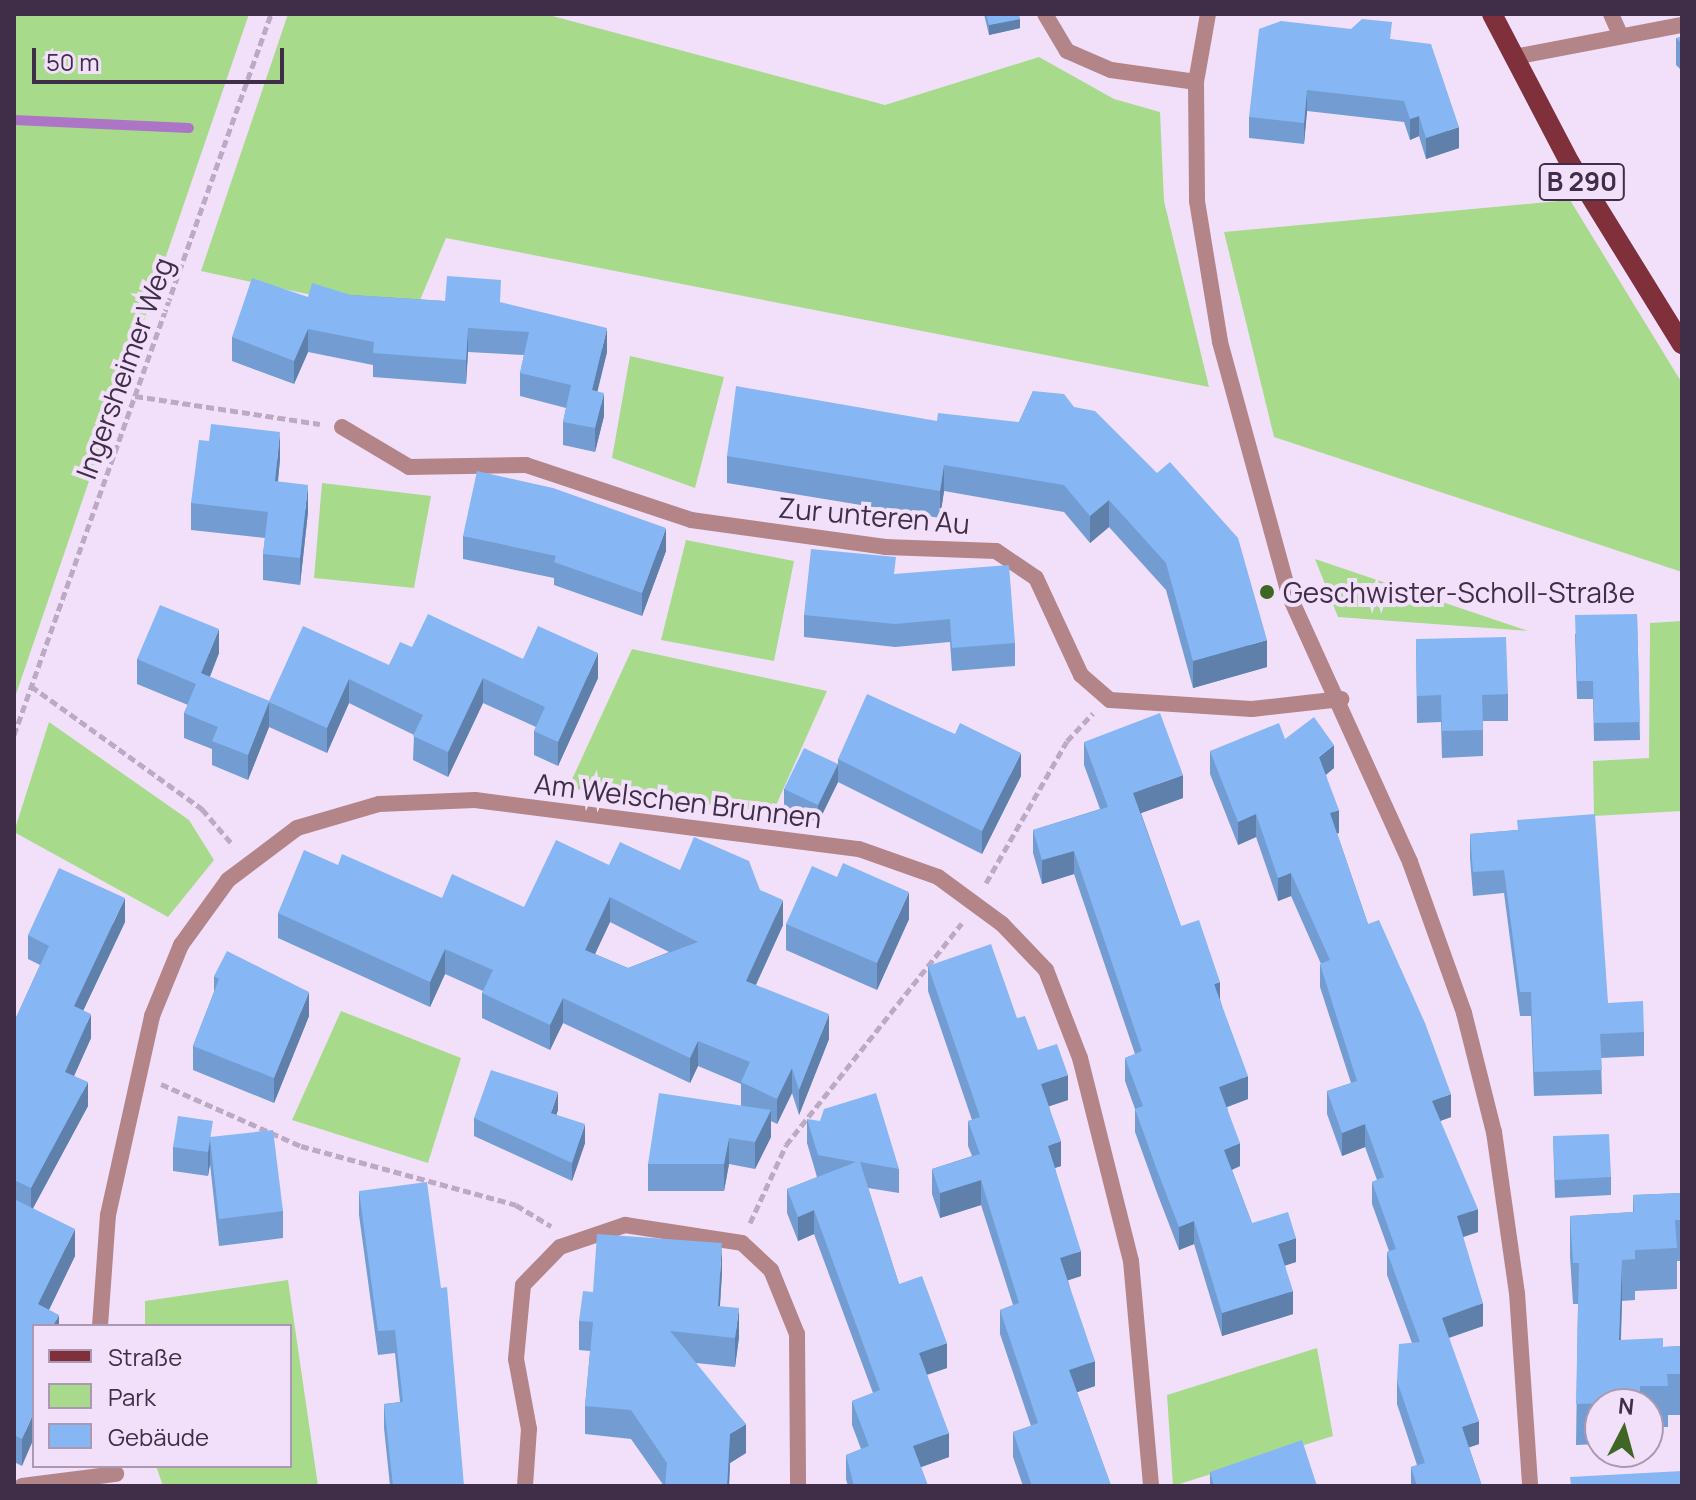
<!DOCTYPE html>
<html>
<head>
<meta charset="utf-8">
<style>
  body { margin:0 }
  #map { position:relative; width:1696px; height:1500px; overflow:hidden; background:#f2e0fb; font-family:Manrope,sans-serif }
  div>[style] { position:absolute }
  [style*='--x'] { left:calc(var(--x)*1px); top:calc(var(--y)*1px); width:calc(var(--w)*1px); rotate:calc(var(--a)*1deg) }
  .green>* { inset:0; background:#a8da8c }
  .stream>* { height:10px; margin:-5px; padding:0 5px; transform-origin:5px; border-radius:5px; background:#ac75c5 }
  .path>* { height:5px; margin-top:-2.5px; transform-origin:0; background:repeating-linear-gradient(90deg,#bcaac5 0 8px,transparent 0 12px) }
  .service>* { height:16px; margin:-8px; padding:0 8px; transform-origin:8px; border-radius:8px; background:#b48588 }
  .minor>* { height:16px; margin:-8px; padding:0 8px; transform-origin:8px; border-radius:8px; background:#b48588 }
  .primary>* { height:20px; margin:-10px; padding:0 10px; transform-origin:10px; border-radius:10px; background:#80303b }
  .wall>* { inset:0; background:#739dd2 }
  .shaded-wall>* { inset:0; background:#5e80ab }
  .building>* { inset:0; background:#86b7f4 }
  .dots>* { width:22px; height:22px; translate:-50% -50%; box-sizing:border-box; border:4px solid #f2e0fb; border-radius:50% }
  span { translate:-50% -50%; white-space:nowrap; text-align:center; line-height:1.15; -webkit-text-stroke:8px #f2e0fb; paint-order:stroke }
  .shield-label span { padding:2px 6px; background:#f2e0fb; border:2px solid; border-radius:6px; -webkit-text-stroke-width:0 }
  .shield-label { font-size:26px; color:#402e49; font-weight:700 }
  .street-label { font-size:28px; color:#402e49 }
  .poi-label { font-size:28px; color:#402e49 }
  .left { translate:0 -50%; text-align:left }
  .frame { position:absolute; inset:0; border:16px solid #402e49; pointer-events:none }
  .legend { position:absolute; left:32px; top:1324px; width:260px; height:144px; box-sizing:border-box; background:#f2e0fb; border:2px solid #ab99b4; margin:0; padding:10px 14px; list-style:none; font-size:24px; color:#402e49 }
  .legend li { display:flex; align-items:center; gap:16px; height:40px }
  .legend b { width:40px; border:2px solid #ab99b4 }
  .north { position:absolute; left:1584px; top:1388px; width:80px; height:80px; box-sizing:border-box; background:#f2e0fb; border:2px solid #ab99b4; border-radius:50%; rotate:6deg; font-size:22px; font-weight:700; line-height:32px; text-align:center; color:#402e49 }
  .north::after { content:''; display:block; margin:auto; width:28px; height:36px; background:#3f6723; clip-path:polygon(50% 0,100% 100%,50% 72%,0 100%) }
  .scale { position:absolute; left:32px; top:48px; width:252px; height:36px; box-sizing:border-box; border:4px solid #402e49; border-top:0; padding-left:10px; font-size:24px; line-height:28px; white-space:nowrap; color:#402e49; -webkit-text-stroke:6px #f2e0fb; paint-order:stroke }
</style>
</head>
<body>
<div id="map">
  <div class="green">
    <i style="clip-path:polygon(14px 14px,249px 14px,14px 700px)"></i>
    <i style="clip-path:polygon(288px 14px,545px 14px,885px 105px,1039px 57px,1114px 99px,1160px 112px,1164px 201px,1209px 387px,446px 238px,413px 317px,201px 271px)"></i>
    <i style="clip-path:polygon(1570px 200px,1682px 383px,1682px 572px,1274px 437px,1224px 232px)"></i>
    <i style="clip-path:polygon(630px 356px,724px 377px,695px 488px,612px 458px)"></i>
    <i style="clip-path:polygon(322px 483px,431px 496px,414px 588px,314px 578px)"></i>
    <i style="clip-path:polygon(686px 540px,794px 561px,774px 661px,661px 640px)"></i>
    <i style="clip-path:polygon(1315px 559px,1528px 631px,1338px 617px)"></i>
    <i style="clip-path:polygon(1682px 621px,1682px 811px,1594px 816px,1593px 761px,1649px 758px,1650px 623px)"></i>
    <i style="clip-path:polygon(632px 649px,827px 691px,773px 812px,568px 788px)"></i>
    <i style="clip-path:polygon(49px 722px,189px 820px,214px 860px,168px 917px,14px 832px)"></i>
    <i style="clip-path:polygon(341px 1011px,461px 1058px,428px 1163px,292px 1120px)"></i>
    <i style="clip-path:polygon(288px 1280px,318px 1486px,163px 1486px,156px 1466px,290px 1466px,290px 1326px,145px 1326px,145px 1301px)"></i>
    <i style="clip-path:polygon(1317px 1348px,1333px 1436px,1173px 1486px,1167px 1395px)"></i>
  </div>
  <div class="stream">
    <i style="--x:14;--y:120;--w:175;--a:2.6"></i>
  </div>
  <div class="path">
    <i style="--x:135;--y:396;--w:187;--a:8.6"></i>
    <i style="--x:31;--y:686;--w:211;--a:35.7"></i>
    <i style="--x:202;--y:809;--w:48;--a:49.3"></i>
    <i style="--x:14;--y:735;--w:765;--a:-70.38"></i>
    <i style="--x:986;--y:883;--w:163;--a:-60.3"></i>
    <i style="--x:1067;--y:741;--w:38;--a:-47"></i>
    <i style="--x:161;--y:1084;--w:153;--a:23.9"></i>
    <i style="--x:301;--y:1146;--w:223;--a:15.3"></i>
    <i style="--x:516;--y:1205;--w:41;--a:31"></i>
    <i style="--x:750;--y:1223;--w:86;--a:-65.2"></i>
    <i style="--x:786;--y:1145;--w:283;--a:-51.6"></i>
  </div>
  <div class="service">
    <i style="--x:1611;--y:14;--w:24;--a:66"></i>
    <i style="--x:1514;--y:57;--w:171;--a:-10.8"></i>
  </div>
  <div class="minor">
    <i style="--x:1045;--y:14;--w:43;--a:59.3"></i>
    <i style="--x:1067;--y:51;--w:48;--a:23.4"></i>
    <i style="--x:1111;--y:70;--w:86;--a:8"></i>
    <i style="--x:1208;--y:14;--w:69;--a:100"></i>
    <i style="--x:1196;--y:82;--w:119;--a:89.5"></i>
    <i style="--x:1197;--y:201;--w:143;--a:80.7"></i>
    <i style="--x:1220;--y:342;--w:262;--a:74.7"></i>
    <i style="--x:1289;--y:595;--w:293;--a:65.6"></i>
    <i style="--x:1410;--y:862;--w:160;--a:70.3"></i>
    <i style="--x:1464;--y:1013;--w:123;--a:75.9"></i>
    <i style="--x:1494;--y:1132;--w:163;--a:81.9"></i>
    <i style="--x:1517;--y:1293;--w:193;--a:86.1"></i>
    <i style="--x:342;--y:427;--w:78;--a:30.8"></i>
    <i style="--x:409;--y:467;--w:117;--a:-1"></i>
    <i style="--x:526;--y:465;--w:174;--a:18.4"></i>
    <i style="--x:691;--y:520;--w:196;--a:7.9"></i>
    <i style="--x:885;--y:547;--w:111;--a:2.1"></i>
    <i style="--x:996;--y:551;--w:48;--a:34"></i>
    <i style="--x:1036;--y:578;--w:107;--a:65.1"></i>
    <i style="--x:1081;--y:675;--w:38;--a:41"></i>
    <i style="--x:1110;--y:700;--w:142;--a:3.6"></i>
    <i style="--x:1252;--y:709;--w:90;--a:-6.4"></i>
    <i style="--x:100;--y:1326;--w:111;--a:-85.9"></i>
    <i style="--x:108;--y:1215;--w:204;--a:-77.5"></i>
    <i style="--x:152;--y:1016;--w:77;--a:-67.8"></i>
    <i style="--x:181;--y:945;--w:80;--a:-54.1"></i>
    <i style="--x:228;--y:880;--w:86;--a:-37"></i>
    <i style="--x:297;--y:828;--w:85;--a:-16.3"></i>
    <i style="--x:379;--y:804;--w:96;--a:-2.4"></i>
    <i style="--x:475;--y:800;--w:387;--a:7.3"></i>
    <i style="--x:859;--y:849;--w:84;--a:19.5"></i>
    <i style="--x:938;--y:877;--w:79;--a:36.3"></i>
    <i style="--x:1002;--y:924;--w:64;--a:46.3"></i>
    <i style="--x:1046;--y:970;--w:94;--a:68.9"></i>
    <i style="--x:1080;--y:1058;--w:209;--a:75.9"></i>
    <i style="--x:1131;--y:1261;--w:226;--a:84.9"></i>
    <i style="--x:22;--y:1486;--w:95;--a:-7.3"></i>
    <i style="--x:525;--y:1486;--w:57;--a:-86"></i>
    <i style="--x:529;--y:1429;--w:71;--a:-100.5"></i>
    <i style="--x:516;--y:1359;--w:74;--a:-84.6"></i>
    <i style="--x:523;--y:1285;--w:53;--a:-45.8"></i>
    <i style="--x:560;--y:1247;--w:69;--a:-18.7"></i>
    <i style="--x:625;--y:1225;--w:118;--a:8.7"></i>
    <i style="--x:742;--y:1243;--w:40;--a:43"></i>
    <i style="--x:771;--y:1270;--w:69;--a:67.9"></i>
    <i style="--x:797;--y:1334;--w:152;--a:89.6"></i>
  </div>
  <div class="primary">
    <i style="--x:1492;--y:14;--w:168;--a:62.4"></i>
    <i style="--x:1570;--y:163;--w:213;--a:58.3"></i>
  </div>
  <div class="wall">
    <i style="clip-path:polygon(984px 14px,1019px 14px,1020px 28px,989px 35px)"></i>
    <i style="clip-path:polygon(1682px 37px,1682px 71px,1676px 65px,1676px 38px)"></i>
    <i style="clip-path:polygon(1392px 39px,1459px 148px,1426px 159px,1419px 136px,1410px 140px,1404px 122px,1307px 111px,1304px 144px,1249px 138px,1249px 117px)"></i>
    <i style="clip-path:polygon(351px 295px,445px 301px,501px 303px,607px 352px,597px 391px,604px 416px,595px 452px,563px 445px,563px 422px,566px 408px,520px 396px,520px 373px,524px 355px,468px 352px,466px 384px,373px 377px,373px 365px,308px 352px,294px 384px,232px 361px,232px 337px,308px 297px)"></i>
    <i style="clip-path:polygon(1033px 391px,1267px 667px,1193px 688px,1166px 590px,1109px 527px,1090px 543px,1064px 512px,944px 491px,940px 518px,727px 483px,727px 456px,937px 421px,1019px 422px)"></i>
    <i style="clip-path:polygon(280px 459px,278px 482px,308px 512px,300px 585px,263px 580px,263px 554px,265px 538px,191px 530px,191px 503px)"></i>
    <i style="clip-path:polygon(463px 536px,666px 551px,642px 616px,554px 585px,554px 578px,463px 559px)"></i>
    <i style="clip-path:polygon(896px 574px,1015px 643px,1015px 666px,952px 671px,950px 642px,895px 647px,804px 637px,804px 615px)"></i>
    <i style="clip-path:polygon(1637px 614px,1640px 740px,1594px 741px,1593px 699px,1577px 699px,1575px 634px)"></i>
    <i style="clip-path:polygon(1416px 639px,1508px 694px,1508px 721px,1483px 721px,1483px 756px,1442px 758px,1441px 722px,1417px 723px)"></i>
    <i style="clip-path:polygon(412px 647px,523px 659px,598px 678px,558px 766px,534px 755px,534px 731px,536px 727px,483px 703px,448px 777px,413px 760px,414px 735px,349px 703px,327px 753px,269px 727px,248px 780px,212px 765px,212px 749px,184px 738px,184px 713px,188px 705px,137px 684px,137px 659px,219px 653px,210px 677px,269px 701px,389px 665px)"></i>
    <i style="clip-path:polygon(1285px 739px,1334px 768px,1326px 775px,1339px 833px,1337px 833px,1368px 924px,1451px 1117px,1440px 1121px,1478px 1232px,1463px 1237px,1483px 1326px,1449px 1338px,1479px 1444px,1469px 1447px,1482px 1486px,1411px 1486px,1411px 1467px,1417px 1465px,1397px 1404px,1397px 1381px,1412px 1343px,1387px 1275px,1387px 1252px,1389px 1251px,1372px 1204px,1372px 1182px,1377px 1180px,1365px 1147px,1342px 1156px,1327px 1114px,1327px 1091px,1351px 1083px,1320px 987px,1320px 964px,1321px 964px,1291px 896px,1278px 901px,1256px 837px,1238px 845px,1210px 774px,1210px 751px)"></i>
    <i style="clip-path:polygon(1084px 742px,1183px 798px,1141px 813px,1181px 926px,1220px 999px,1248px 1099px,1227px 1107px,1240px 1166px,1232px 1170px,1252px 1223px,1296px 1262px,1285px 1265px,1293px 1314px,1222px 1336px,1194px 1244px,1179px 1250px,1157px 1193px,1135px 1132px,1135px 1109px,1125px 1081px,1125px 1058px,1135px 1054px,1074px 874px,1042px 884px,1033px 853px,1033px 830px,1100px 809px,1084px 765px)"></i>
    <i style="clip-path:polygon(838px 759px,1021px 776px,982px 854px,838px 782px,818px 823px,784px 808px,784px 789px,838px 764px)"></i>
    <i style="clip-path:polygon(1517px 830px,1608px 1003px,1644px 1032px,1644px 1056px,1601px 1058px,1602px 1094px,1534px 1096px,1531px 1016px,1520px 1016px,1504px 893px,1473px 896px,1470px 858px,1470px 834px)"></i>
    <i style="clip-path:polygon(evenodd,338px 865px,442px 898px,524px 907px,609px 865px,680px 870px,760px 890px,783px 925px,756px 985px,829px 1039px,799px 1115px,792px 1093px,777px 1124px,771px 1121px,771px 1137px,755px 1169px,729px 1164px,724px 1191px,648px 1191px,648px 1164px,741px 1106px,741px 1084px,698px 1066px,690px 1083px,563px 1023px,550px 1050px,482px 1018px,482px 993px,483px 991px,445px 974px,430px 1007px,278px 938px,278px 913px,338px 865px,610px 922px,669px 952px,628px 968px,595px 954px,610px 922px)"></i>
    <i style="clip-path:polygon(909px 919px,877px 990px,786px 950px,786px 924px)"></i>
    <i style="clip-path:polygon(125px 922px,83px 1011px,91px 1038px,74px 1076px,88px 1106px,33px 1208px,75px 1256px,49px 1310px,59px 1326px,34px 1326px,22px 1466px,14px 1462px,14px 1022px,40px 965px,28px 959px,28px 935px)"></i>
    <i style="clip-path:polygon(928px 966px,1017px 1018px,1068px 1100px,1049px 1106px,1061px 1166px,1055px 1168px,1081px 1276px,1068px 1280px,1095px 1386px,1077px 1392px,1111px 1486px,1023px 1486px,1013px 1457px,1013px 1432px,1031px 1426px,1000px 1334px,1000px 1310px,1013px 1305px,981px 1205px,940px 1218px,932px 1194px,932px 1169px,972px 1156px,968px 1146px,968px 1121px,972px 1120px,928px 991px)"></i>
    <i style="clip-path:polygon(214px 976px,309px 1016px,274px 1103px,193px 1070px,193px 1046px,214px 992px)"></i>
    <i style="clip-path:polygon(558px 1110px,556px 1115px,585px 1143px,572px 1181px,474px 1136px,474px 1118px)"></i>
    <i style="clip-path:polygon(807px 1119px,899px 1169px,899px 1193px,868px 1188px,899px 1284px,947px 1368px,927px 1375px,949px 1457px,921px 1467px,928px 1486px,848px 1486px,846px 1479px,846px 1455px,861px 1449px,852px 1425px,852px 1401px,873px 1393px,814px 1234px,798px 1241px,787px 1213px,787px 1189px,817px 1177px,807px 1143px)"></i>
    <i style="clip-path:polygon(1553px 1136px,1611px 1177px,1611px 1195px,1555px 1198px)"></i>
    <i style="clip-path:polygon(213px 1137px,283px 1211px,283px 1238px,219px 1246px,210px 1164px,208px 1176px,173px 1171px,173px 1147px)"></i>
    <i style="clip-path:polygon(359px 1191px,464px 1486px,390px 1486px,384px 1428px,384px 1404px,400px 1402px,395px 1353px,378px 1355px,359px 1215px)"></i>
    <i style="clip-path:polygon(1682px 1193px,1682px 1261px,1677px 1261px,1677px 1289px,1635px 1291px,1635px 1300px,1622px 1301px,1621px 1340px,1663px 1347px,1682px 1346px,1682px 1415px,1668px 1415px,1668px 1427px,1648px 1427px,1648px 1404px,1600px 1404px,1600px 1444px,1576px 1445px,1578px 1304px,1573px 1304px,1570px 1257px,1570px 1216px,1633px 1212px,1633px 1195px)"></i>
    <i style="clip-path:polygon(722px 1272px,720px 1306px,739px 1337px,735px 1367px,696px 1363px,746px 1453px,730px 1463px,729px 1486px,664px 1486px,631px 1439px,585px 1434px,585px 1406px,590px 1351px,579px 1350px,579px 1321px,593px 1292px)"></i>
    <i style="clip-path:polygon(1210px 1472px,1317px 1486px,1210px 1486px)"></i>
  </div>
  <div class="shaded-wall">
    <i style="clip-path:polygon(1020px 19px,1020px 28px,989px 35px,989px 25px)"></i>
    <i style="clip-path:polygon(1307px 90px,1307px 111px,1304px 144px,1304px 123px)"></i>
    <i style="clip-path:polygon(1419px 116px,1419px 136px,1410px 140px,1410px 119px)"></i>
    <i style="clip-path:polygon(1459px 127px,1459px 148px,1426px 159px,1426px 138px)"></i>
    <i style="clip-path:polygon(468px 328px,468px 352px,466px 384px,466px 360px)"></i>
    <i style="clip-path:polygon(607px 328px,607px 352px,592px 414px,592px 390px)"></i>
    <i style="clip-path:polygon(308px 329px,308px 352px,294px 384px,294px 361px)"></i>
    <i style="clip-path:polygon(604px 393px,604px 416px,595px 452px,595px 428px)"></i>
    <i style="clip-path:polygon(280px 432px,280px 459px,275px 508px,275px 481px)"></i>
    <i style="clip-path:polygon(944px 465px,944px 491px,940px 518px,940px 491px)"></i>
    <i style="clip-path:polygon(308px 485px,308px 512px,300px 585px,300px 558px)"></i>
    <i style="clip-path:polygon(1109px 500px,1109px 527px,1090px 543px,1090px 516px)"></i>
    <i style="clip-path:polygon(666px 528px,666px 551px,642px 616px,642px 593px)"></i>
    <i style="clip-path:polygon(219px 629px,219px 653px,201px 698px,201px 673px)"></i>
    <i style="clip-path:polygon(1267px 640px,1267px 667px,1193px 688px,1193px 661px)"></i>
    <i style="clip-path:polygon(598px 653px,598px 678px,558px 766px,558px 742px)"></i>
    <i style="clip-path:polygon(483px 678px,483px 703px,448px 777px,448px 752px)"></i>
    <i style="clip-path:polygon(349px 679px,349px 703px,327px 753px,327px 728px)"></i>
    <i style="clip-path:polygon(269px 702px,269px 727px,248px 780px,248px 755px)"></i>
    <i style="clip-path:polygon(1334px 745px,1334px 768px,1319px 780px,1319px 757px)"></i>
    <i style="clip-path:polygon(1021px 753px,1021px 776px,982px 854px,982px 831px)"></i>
    <i style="clip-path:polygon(838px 764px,838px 782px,818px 823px,818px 805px)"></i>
    <i style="clip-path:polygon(1183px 775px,1183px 798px,1133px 816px,1133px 793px)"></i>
    <i style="clip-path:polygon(1339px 810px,1339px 833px,1330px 836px,1330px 813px)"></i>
    <i style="clip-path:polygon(1256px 814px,1256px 837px,1238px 845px,1238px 822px)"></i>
    <i style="clip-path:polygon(1074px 851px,1074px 874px,1042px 884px,1042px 860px)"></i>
    <i style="clip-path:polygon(1291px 873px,1291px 896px,1278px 901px,1278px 878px)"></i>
    <i style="clip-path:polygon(909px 892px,909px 919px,877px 990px,877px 963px)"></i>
    <i style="clip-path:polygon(610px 897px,610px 922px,585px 975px,585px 950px)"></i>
    <i style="clip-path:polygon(125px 898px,125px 922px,74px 1030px,74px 1006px)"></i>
    <i style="clip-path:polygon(783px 900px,783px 925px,746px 1006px,746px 981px)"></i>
    <i style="clip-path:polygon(445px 949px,445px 974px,430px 1007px,430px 982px)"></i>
    <i style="clip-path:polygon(1220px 982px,1220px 1005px,1214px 984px)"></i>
    <i style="clip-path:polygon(309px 992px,309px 1016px,274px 1103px,274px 1078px)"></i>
    <i style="clip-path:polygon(563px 998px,563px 1023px,550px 1050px,550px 1025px)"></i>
    <i style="clip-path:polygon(91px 1014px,91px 1038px,65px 1096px,65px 1072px)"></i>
    <i style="clip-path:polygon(829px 1014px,829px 1039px,799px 1115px,799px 1090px)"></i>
    <i style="clip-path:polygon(698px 1041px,698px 1066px,690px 1083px,690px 1058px)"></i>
    <i style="clip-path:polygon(792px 1068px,792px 1093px,777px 1124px,777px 1099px)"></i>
    <i style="clip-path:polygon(1068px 1075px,1068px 1100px,1041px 1109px,1041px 1084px)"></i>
    <i style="clip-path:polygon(1248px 1076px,1248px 1099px,1219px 1110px,1219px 1087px)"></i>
    <i style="clip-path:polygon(88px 1082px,88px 1106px,31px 1212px,31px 1188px)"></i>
    <i style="clip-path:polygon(558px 1092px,558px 1110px,551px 1131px,551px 1113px)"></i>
    <i style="clip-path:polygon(1451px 1094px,1451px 1117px,1432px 1124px,1432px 1101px)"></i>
    <i style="clip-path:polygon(771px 1110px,771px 1137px,755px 1169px,755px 1142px)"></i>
    <i style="clip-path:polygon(585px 1124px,585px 1143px,572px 1181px,572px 1163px)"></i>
    <i style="clip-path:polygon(1365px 1124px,1365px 1147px,1342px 1156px,1342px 1133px)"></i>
    <i style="clip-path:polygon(729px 1138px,729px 1164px,724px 1191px,724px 1164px)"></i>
    <i style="clip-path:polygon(210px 1140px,210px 1164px,208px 1176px,208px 1152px)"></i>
    <i style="clip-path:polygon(1061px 1141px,1061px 1166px,1048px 1170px,1048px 1146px)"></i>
    <i style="clip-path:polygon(1240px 1143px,1240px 1166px,1224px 1173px,1224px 1150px)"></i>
    <i style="clip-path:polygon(981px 1180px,981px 1205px,940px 1218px,940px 1193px)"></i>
    <i style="clip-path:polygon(1478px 1209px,1478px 1232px,1457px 1239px,1457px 1216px)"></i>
    <i style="clip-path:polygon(814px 1210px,814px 1234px,798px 1241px,798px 1217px)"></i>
    <i style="clip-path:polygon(1194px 1221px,1194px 1244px,1179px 1250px,1179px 1227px)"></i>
    <i style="clip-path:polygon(75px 1229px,75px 1256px,41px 1326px,38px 1304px)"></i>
    <i style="clip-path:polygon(1296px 1238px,1296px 1262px,1278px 1268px,1278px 1244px)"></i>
    <i style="clip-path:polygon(722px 1243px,722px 1272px,718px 1335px,718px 1306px)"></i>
    <i style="clip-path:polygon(1081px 1251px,1081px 1276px,1060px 1283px,1060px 1258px)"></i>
    <i style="clip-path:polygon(1622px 1260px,1622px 1301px,1619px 1381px,1619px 1340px)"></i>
    <i style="clip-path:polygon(1293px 1291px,1293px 1314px,1222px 1336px,1222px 1313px)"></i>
    <i style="clip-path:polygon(1483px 1303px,1483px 1326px,1442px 1340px,1442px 1318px)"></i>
    <i style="clip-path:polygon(739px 1308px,739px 1337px,735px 1367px,735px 1338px)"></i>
    <i style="clip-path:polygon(59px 1315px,59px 1326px,53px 1326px)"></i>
    <i style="clip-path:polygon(947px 1343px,947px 1368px,919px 1377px,919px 1353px)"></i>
    <i style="clip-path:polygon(1095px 1361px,1095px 1386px,1069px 1395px,1069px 1370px)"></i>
    <i style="clip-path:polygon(34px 1412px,34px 1438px,22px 1466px,22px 1439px)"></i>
    <i style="clip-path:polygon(1479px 1421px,1479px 1444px,1462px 1450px,1462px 1427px)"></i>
    <i style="clip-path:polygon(746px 1424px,746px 1453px,730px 1463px,729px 1486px,727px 1486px,730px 1434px)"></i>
    <i style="clip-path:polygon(949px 1433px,949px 1457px,913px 1470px,913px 1446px)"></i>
  </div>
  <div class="building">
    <i style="clip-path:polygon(986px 14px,1019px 14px,1020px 19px,989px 25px)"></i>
    <i style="clip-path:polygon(1362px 19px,1392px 22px,1390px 39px,1431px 44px,1459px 127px,1426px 138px,1419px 116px,1410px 119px,1404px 101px,1307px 90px,1304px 123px,1249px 117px,1259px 29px,1281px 21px,1351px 29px)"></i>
    <i style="clip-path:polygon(1682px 37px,1682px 44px,1676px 38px)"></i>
    <i style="clip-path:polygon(447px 276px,501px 280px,500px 302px,607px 328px,592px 390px,604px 393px,595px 428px,563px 422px,571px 385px,520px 373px,529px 332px,468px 328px,466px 360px,373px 353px,374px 342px,308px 329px,294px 361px,232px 337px,252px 278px,308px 297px,312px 283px,351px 295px,445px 301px)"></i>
    <i style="clip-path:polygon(736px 386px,937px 421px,938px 413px,1019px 422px,1033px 391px,1064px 394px,1074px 407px,1095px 411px,1157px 473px,1170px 462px,1238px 538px,1267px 640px,1193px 661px,1166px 563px,1109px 500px,1090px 516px,1064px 485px,944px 465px,940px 491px,727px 456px)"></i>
    <i style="clip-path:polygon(211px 424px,280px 432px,275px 481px,308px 485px,300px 558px,263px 554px,268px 512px,191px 503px,199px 440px,209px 441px)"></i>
    <i style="clip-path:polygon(477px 471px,553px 488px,666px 528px,642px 593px,554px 562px,556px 556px,463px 536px)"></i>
    <i style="clip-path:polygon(811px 549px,896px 557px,894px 574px,1009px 565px,1015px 643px,952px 648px,950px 619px,895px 624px,804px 615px)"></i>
    <i style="clip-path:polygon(160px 605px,219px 629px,201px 673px,269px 701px,303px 626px,389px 665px,400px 642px,412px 647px,428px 614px,523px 659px,538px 626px,598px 653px,558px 742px,534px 731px,545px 707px,483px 678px,448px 752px,413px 736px,423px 715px,349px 679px,327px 728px,269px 702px,248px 755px,212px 741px,218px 727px,184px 713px,196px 684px,137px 659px)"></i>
    <i style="clip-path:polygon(1637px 614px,1640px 722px,1594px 723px,1593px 681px,1577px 681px,1575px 615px)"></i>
    <i style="clip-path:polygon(1506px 637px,1508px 694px,1482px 695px,1483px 730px,1442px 731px,1441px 695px,1417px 696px,1416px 639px)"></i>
    <i style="clip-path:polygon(867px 694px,955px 734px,960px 723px,1021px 753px,982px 831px,838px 759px)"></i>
    <i style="clip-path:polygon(1160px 713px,1183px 775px,1133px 793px,1181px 926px,1199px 920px,1220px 982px,1214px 984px,1248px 1076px,1219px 1087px,1240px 1143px,1224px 1150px,1252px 1223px,1288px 1212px,1296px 1238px,1278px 1244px,1293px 1291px,1222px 1313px,1194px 1221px,1179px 1227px,1157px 1170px,1135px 1109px,1143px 1106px,1125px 1058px,1142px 1051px,1074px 851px,1042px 860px,1033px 830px,1108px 807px,1084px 742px)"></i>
    <i style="clip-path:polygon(1314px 717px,1334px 745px,1319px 757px,1339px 810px,1330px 813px,1368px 924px,1379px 920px,1425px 1023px,1451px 1094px,1432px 1101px,1478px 1209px,1457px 1216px,1483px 1303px,1442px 1318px,1479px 1421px,1462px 1427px,1482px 1486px,1417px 1486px,1411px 1467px,1425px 1463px,1397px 1381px,1399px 1344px,1420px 1342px,1387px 1252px,1396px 1249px,1372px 1182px,1384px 1177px,1365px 1124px,1342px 1133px,1327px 1091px,1357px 1081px,1320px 964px,1330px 960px,1291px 873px,1278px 878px,1256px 814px,1238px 822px,1210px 751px,1279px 723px,1285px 739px)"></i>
    <i style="clip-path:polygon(804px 748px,838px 764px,818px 805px,784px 789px)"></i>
    <i style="clip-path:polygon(1595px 814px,1608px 1003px,1643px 1001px,1644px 1032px,1600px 1034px,1602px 1070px,1534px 1072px,1531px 992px,1520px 992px,1504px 870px,1473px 872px,1470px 834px,1518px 830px,1517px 820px)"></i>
    <i style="clip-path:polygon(evenodd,694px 837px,749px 861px,760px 890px,783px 900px,746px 981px,829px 1014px,799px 1090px,792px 1068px,777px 1099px,741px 1082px,750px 1062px,698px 1041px,690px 1058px,563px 998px,550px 1025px,482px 993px,493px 970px,445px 949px,430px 982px,278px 913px,304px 850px,338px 865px,342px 854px,442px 898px,452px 874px,524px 907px,556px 840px,609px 865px,620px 842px,680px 870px,694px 837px,610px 897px,698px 942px,628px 968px,585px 950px,610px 897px)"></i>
    <i style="clip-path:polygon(843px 863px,909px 892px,877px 963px,786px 924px,812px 866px,837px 877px)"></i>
    <i style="clip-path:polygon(59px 868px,125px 898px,74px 1006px,91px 1014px,65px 1072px,88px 1082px,31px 1188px,14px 1180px,14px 1022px,49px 946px,28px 935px)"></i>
    <i style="clip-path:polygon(991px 944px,1017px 1018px,1025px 1016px,1038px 1050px,1057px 1044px,1068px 1075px,1041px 1084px,1061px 1141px,1048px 1146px,1081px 1251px,1060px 1258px,1095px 1361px,1069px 1370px,1111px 1485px,1109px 1486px,1032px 1486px,1013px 1432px,1038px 1423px,1000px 1310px,1019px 1303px,981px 1180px,940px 1193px,932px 1169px,980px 1154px,968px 1121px,980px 1117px,928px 966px)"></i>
    <i style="clip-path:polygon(227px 951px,309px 992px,274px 1078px,193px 1046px,219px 979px,214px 976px)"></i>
    <i style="clip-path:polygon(491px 1070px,558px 1092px,551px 1113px,585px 1124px,572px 1163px,474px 1118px)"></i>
    <i style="clip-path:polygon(659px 1093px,771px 1110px,755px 1142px,729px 1138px,724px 1164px,648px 1164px)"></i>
    <i style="clip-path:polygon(876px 1093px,899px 1169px,860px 1162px,899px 1284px,922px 1276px,947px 1343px,919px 1353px,949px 1433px,913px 1446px,928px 1486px,854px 1486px,846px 1455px,869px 1446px,852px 1401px,880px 1390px,814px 1210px,798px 1217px,787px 1189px,856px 1162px,818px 1155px,807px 1119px,820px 1121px,824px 1109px)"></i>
    <i style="clip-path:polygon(178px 1116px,213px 1121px,208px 1152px,173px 1147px)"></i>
    <i style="clip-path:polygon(273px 1130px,283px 1211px,219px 1219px,210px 1137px)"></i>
    <i style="clip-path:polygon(1609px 1134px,1611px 1177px,1555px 1180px,1553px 1136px)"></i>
    <i style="clip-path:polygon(427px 1182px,441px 1288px,447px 1287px,464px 1486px,393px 1486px,384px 1404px,403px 1402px,395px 1330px,378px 1331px,359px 1191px)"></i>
    <i style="clip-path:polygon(1682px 1193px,1682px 1220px,1675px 1220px,1677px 1248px,1635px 1250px,1635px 1259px,1622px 1260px,1619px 1340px,1663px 1338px,1663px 1347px,1682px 1346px,1682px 1374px,1667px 1374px,1668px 1386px,1640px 1386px,1640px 1402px,1576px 1404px,1579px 1263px,1573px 1263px,1570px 1216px,1634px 1212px,1633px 1195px)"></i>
    <i style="clip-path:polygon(14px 1199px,75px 1229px,38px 1304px,59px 1315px,53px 1326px,34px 1326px,34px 1412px,22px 1439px,14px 1435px)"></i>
    <i style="clip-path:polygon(597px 1234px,722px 1243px,718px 1306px,739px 1308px,735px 1338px,670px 1331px,746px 1424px,730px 1434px,727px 1486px,665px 1486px,667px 1463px,631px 1410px,585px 1406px,593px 1322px,579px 1321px,583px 1291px,593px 1292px)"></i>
    <i style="clip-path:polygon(1302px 1440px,1317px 1486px,1214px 1486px,1210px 1472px)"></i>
    <i style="clip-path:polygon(1682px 1471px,1682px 1486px,1571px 1486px,1570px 1477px)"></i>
  </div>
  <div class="dots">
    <i style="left:1267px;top:592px;background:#3f6723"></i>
  </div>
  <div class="shield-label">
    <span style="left:1582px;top:182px">B 290</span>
  </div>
  <div class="street-label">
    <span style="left:124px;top:368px;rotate:-70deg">Ingersheimer Weg</span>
    <span style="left:874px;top:515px;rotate:5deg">Zur unteren Au</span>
    <span style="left:678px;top:800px;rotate:7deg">Am Welschen Brunnen</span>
  </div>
  <div class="poi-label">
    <span class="left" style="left:1283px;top:592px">Geschwister-Scholl-Straße</span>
  </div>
  <div class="frame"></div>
  <ul class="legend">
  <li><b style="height:10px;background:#80303b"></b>Straße</li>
  <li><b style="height:22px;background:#a8da8c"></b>Park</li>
  <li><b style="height:22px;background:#86b7f4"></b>Gebäude</li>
  </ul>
  <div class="north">N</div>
  <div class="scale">50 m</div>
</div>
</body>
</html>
